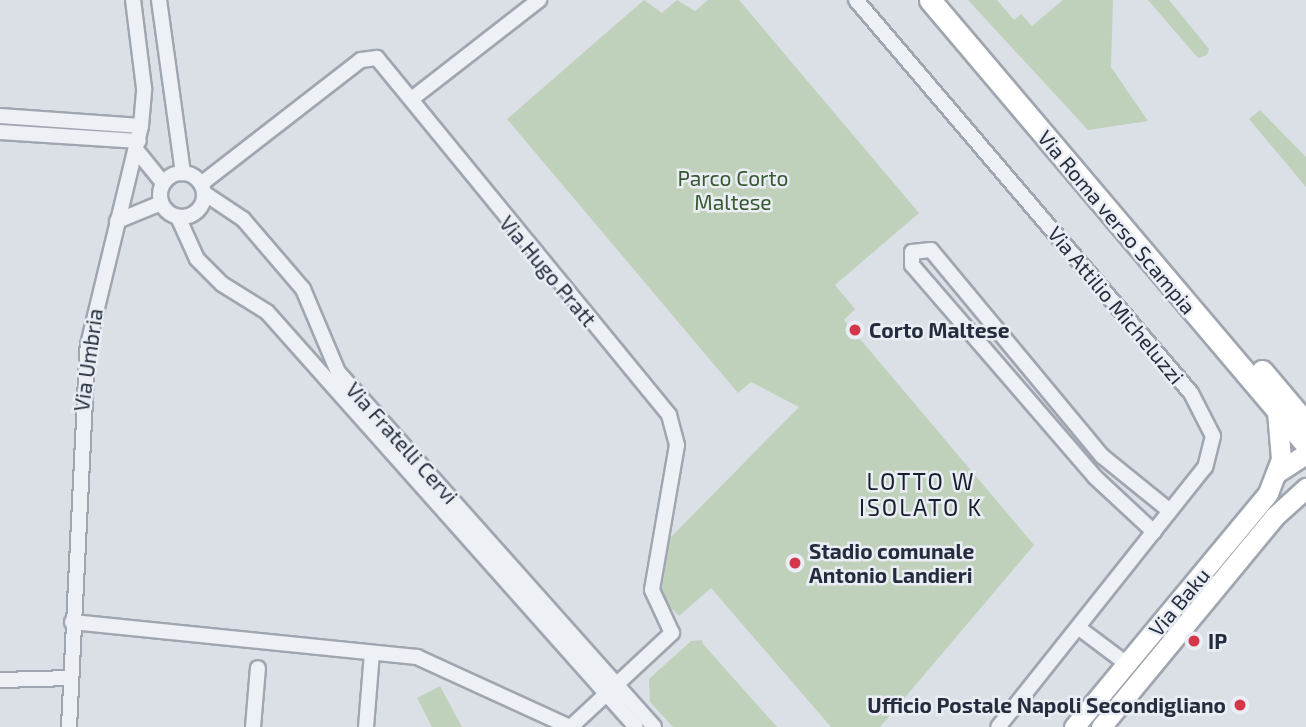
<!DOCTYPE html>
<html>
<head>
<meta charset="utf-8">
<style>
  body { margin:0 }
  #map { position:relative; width:1306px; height:727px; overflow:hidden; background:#dbdfe6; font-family:"Exo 2",sans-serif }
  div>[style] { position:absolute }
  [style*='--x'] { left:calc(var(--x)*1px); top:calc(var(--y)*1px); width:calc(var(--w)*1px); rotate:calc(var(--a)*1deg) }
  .green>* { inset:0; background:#c0d1bb }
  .roads { filter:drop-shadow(2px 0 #a0a6b0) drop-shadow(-2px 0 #a0a6b0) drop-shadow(0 2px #a0a6b0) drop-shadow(0 -2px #a0a6b0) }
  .minor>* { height:14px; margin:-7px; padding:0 7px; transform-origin:7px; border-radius:7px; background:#edf0f5 }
  .minor>.ring { margin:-7px; padding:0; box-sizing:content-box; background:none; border:14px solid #edf0f5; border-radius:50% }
  .secondary>* { height:19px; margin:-9.5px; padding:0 9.5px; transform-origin:9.5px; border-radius:9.5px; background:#fff }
  .primary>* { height:21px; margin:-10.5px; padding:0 10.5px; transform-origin:10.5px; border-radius:10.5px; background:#fff }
  .dots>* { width:19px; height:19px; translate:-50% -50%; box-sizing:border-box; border:4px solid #eaeef4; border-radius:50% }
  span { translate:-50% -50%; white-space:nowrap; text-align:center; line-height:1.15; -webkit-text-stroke:5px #eaeef4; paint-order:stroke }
  .park-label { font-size:21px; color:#375931 }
  .street-label { font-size:21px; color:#242c3d }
  .poi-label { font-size:21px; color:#242c3d; font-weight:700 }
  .left { translate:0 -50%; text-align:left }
  .right { translate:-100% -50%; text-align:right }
  .neighbourhood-label { font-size:23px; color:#171e2d; letter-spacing:2px }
</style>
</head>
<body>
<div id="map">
  <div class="green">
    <i style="clip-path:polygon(644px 0,662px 13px,677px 0,695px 11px,708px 0,739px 0,919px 213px,835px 285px,855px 309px,844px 320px,1034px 545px,880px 727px,831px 727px,711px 588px,679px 616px,667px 604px,662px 588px,670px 538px,799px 407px,751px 382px,738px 393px,507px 119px)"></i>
    <i style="clip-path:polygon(968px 0,997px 0,1014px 20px,1021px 14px,1032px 26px,1063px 0,1113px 0,1111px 67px,1148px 121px,1088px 130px)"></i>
    <i style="clip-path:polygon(1148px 0,1169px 0,1209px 49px,1207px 55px,1198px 58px)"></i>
    <i style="clip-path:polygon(1260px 110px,1306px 157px,1306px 187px,1249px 119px)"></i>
    <i style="clip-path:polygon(702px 640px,703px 644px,777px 727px,673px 727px,650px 702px,649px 679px,691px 641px)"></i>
    <i style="clip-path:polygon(440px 686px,462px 727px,432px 727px,417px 698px)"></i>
  </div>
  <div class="roads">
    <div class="minor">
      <i style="--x:159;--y:0;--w:175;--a:82.1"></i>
      <i style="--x:856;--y:0;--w:516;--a:49.56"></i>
      <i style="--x:1191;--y:393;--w:48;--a:62.9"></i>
      <i style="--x:1213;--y:436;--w:32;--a:104"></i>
      <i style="--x:1205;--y:467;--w:332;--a:128.5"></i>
      <i style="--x:413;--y:98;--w:160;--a:-37.9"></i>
      <i style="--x:0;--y:116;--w:141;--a:4.1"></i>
      <i style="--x:0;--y:132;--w:139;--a:3.7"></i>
      <i style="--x:138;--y:152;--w:40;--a:51"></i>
      <i class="ring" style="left:160px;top:173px;width:30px;height:30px"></i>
      <i style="--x:201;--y:184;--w:202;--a:-37.8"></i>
      <i style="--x:361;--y:60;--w:16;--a:-7"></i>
      <i style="--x:377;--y:58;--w:461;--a:50.7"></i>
      <i style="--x:669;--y:415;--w:31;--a:75"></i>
      <i style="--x:677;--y:445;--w:147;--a:99.8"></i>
      <i style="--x:652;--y:590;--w:47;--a:65.1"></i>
      <i style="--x:672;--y:633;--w:138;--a:137.1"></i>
      <i style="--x:204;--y:193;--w:47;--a:33.7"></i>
      <i style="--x:243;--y:219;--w:92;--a:49.4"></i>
      <i style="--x:303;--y:289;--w:90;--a:67.1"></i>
      <i style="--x:338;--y:372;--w:475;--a:48.3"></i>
      <i style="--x:178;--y:217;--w:46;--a:65.7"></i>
      <i style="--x:197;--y:259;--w:35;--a:45"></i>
      <i style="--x:222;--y:284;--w:53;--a:31.9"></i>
      <i style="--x:267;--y:312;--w:555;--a:48.36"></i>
      <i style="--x:117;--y:221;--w:48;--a:-22.2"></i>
      <i style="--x:1154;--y:532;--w:81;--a:-137"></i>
      <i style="--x:1095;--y:477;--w:280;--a:-130.8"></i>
      <i style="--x:912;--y:265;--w:13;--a:-90"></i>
      <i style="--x:912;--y:252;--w:19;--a:-6"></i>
      <i style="--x:931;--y:250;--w:268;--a:50.3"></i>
      <i style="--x:1102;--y:456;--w:87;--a:39"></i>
      <i style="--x:72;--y:622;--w:347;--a:5.8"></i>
      <i style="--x:417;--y:657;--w:168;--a:24.6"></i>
      <i style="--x:1079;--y:628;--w:60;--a:36.9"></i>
      <i style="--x:0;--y:680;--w:71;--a:-1.6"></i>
      <i style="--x:69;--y:727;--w:382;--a:-87.2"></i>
      <i style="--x:88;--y:345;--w:225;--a:-76.4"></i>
      <i style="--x:141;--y:126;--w:38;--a:-85"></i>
      <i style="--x:144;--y:88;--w:89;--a:-97.1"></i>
      <i style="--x:253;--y:727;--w:59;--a:-85.2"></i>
      <i style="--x:366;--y:727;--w:74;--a:-85.4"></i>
    </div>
    <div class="secondary">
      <i style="--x:1278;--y:472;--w:33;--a:-33"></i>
      <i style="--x:1074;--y:727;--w:304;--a:-50.3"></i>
      <i style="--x:1268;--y:493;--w:36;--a:-69"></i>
      <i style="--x:1281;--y:459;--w:48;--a:-94.8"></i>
      <i style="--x:1101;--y:727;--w:273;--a:-50.5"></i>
      <i style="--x:1275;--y:516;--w:42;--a:-42.1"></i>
    </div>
    <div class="primary">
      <i style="--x:930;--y:0;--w:582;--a:49.74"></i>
      <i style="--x:1262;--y:371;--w:68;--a:49.8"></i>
    </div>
  </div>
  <div class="dots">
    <i style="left:855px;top:330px;background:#d53649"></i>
    <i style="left:795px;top:563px;background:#d53649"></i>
    <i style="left:1194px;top:641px;background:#d53649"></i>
    <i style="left:1240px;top:705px;background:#d53649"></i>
  </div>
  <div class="park-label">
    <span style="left:733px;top:190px">Parco Corto<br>Maltese</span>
  </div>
  <div class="street-label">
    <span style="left:1117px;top:222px;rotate:50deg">Via Roma verso Scampia</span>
    <span style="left:548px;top:271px;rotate:50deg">Via Hugo Pratt</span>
    <span style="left:1116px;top:305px;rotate:50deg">Via Attilio Micheluzzi</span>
    <span style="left:88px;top:360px;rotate:-82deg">Via Umbria</span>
    <span style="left:402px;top:443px;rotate:48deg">Via Fratelli Cervi</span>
    <span style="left:1179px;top:602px;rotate:-50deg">Via Baku</span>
  </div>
  <div class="poi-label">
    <span class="left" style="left:869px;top:330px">Corto Maltese</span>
    <span class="left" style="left:809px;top:563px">Stadio comunale<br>Antonio Landieri</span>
    <span class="left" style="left:1208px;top:641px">IP</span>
    <span class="right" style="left:1226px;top:705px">Ufficio Postale Napoli Secondigliano</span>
  </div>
  <div class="neighbourhood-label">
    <span style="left:921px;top:494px">LOTTO W<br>ISOLATO K</span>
  </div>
</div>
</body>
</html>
